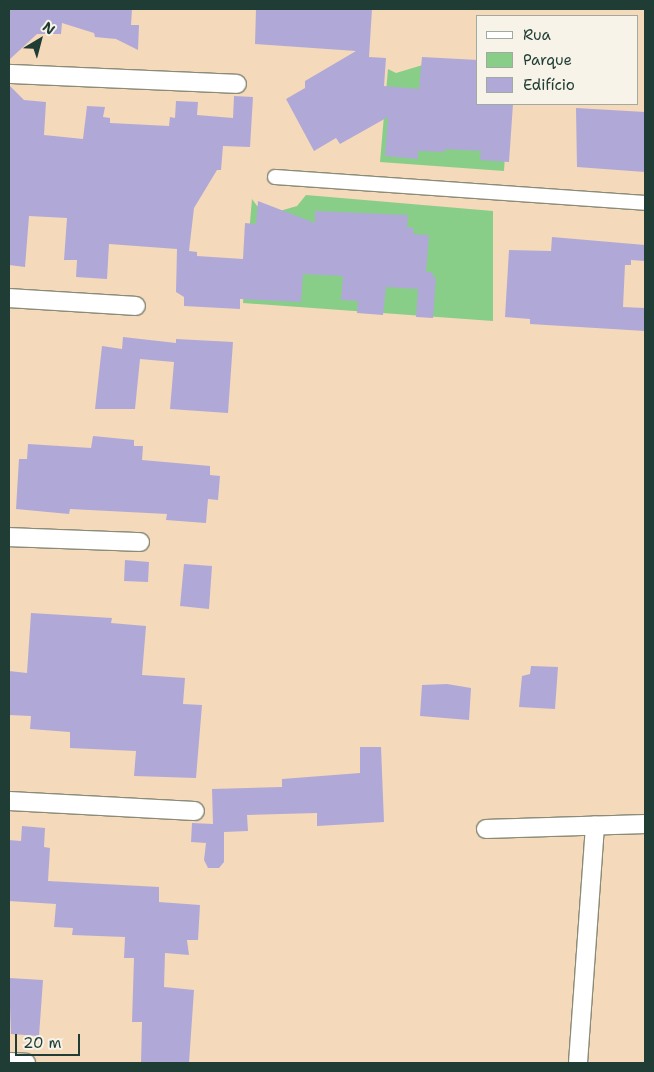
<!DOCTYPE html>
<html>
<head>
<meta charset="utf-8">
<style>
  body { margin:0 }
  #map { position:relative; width:654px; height:1072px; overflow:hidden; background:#f4d9bb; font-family:"Shantell Sans",sans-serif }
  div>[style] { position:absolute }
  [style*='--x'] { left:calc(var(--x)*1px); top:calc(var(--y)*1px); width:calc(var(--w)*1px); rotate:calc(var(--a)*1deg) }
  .green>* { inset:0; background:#88ce88 }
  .building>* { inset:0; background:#b0a9d7 }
  .roads { filter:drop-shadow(1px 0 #8a8b78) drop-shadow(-1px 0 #8a8b78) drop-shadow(0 1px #8a8b78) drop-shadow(0 -1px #8a8b78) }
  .pedestrian>* { height:14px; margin:-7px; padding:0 7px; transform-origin:7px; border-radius:7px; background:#fff }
  .minor>* { height:18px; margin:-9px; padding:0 9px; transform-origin:9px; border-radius:9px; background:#fff }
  span { translate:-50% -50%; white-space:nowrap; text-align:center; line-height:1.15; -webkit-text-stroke:4.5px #f7f3e8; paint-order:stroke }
  .frame { position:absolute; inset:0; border:10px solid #1f3d34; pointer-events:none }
  .legend { position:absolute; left:476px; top:15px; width:162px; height:90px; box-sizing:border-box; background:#f7f3e8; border:1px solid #a1aaa0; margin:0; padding:6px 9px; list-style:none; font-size:15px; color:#1f3d34 }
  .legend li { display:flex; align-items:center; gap:10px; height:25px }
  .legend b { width:25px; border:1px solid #a1aaa0 }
  .north { position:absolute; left:15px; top:15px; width:50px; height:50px; -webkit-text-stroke:4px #f7f3e8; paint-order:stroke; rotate:37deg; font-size:14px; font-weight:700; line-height:20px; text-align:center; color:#1f3d34 }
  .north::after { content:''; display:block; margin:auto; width:18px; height:22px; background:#1f3d34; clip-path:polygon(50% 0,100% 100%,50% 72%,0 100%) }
  .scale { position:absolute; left:15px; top:1034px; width:65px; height:22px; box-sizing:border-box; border:2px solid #1f3d34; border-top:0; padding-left:6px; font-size:15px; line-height:18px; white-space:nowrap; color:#1f3d34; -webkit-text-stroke:4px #f7f3e8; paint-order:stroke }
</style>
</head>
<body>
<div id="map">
  <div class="green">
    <i style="clip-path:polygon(426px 64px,478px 104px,508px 104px,504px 171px,380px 162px,388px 69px,396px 73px)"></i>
    <i style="clip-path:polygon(306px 195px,493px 211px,493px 321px,243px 303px,252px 199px,257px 206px,276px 212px,297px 206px)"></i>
  </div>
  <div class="building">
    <i style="clip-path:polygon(9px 9px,132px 9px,131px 25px,139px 25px,138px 50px,116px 39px,95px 37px,94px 33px,62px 23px,61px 34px,37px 34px,9px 60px)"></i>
    <i style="clip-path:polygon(256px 9px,372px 9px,369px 57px,386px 58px,384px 86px,419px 89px,422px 57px,478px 60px,478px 104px,513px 104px,509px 162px,480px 160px,481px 151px,445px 149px,445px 152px,418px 151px,418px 159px,385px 156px,388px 117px,340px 144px,336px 138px,314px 151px,286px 99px,305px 88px,305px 81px,356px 51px,255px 44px)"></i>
    <i style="clip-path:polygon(9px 85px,24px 100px,46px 102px,44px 135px,83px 139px,87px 106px,105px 107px,103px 117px,110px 118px,110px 123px,169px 126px,170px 117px,175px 118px,176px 101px,198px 102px,197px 115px,233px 118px,234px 96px,253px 97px,250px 147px,223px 146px,221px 170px,217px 170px,194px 208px,189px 251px,197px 252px,197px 256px,243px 259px,245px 223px,256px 224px,258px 201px,315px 223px,315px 211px,408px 215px,407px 227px,414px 228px,413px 234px,429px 235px,426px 272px,433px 272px,432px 277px,436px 277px,433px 318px,416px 317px,418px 289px,386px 287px,383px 315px,357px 313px,358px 301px,341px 300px,343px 276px,303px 274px,301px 302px,240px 299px,240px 309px,184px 306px,184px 297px,176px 292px,177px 249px,109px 244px,107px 279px,76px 277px,77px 260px,64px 260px,67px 218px,29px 216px,25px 267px,9px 265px)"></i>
    <i style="clip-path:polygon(576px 108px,645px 112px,645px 172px,577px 167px)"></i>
    <i style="clip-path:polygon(552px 237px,645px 245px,645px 261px,631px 260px,631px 265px,625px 265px,623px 307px,645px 308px,645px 331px,530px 324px,530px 319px,505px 317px,509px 250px,551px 251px)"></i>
    <i style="clip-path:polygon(123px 337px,176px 343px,176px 339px,233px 342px,228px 413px,170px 409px,174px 362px,140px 359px,135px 409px,95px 409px,102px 346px,122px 349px)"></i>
    <i style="clip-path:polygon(93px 436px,134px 440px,134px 446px,143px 446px,142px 460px,210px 466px,210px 475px,220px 476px,218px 500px,208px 499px,206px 523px,166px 520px,167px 514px,70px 509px,69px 514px,16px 509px,19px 459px,27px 459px,28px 444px,91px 448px)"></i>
    <i style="clip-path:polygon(125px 560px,149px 562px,148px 582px,124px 581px)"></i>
    <i style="clip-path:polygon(184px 564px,212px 566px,209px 609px,180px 606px)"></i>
    <i style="clip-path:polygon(31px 613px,112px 618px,111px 623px,146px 626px,142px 675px,185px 678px,183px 704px,202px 705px,196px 778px,134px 776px,136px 751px,70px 748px,70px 732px,30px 729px,31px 716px,9px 715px,9px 671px,27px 673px)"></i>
    <i style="clip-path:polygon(531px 666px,558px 667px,555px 709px,519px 707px,522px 676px,530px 674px)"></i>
    <i style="clip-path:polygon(447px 684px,471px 688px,469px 720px,420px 716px,422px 685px)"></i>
    <i style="clip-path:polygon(360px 747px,381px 747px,384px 822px,317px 826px,317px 813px,247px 815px,248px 831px,224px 832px,224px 862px,219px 868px,208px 868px,204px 860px,206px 843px,191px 842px,192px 823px,213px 824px,212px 789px,282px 787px,282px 779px,360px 773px)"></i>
    <i style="clip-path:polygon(22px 826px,45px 828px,44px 847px,50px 848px,48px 881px,159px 887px,159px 902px,200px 905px,198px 940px,187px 940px,189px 955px,165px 953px,164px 987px,194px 990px,189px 1063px,141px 1063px,142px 1022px,132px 1022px,134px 958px,124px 958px,125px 937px,72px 935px,73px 928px,54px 927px,56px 904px,9px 901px,9px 840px,21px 841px)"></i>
    <i style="clip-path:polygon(9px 978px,43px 980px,39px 1036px,11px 1034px)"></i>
  </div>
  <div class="roads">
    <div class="pedestrian">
      <i style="--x:275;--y:177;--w:371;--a:4"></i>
    </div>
    <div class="minor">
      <i style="--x:9;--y:74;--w:228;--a:2.5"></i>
      <i style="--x:9;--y:298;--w:127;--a:3.6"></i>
      <i style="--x:9;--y:537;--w:131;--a:2.2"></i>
      <i style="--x:9;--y:801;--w:186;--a:3.1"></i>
      <i style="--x:486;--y:829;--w:159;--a:-1.8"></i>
      <i style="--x:9;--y:1062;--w:17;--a:3"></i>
      <i style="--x:578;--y:1063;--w:238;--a:-85.9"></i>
    </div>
  </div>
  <div class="frame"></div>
  <ul class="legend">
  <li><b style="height:6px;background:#fff"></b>Rua</li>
  <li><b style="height:14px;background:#88ce88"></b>Parque</li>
  <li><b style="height:14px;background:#b0a9d7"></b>Edifício</li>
  </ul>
  <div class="north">N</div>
  <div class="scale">20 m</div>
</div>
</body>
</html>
